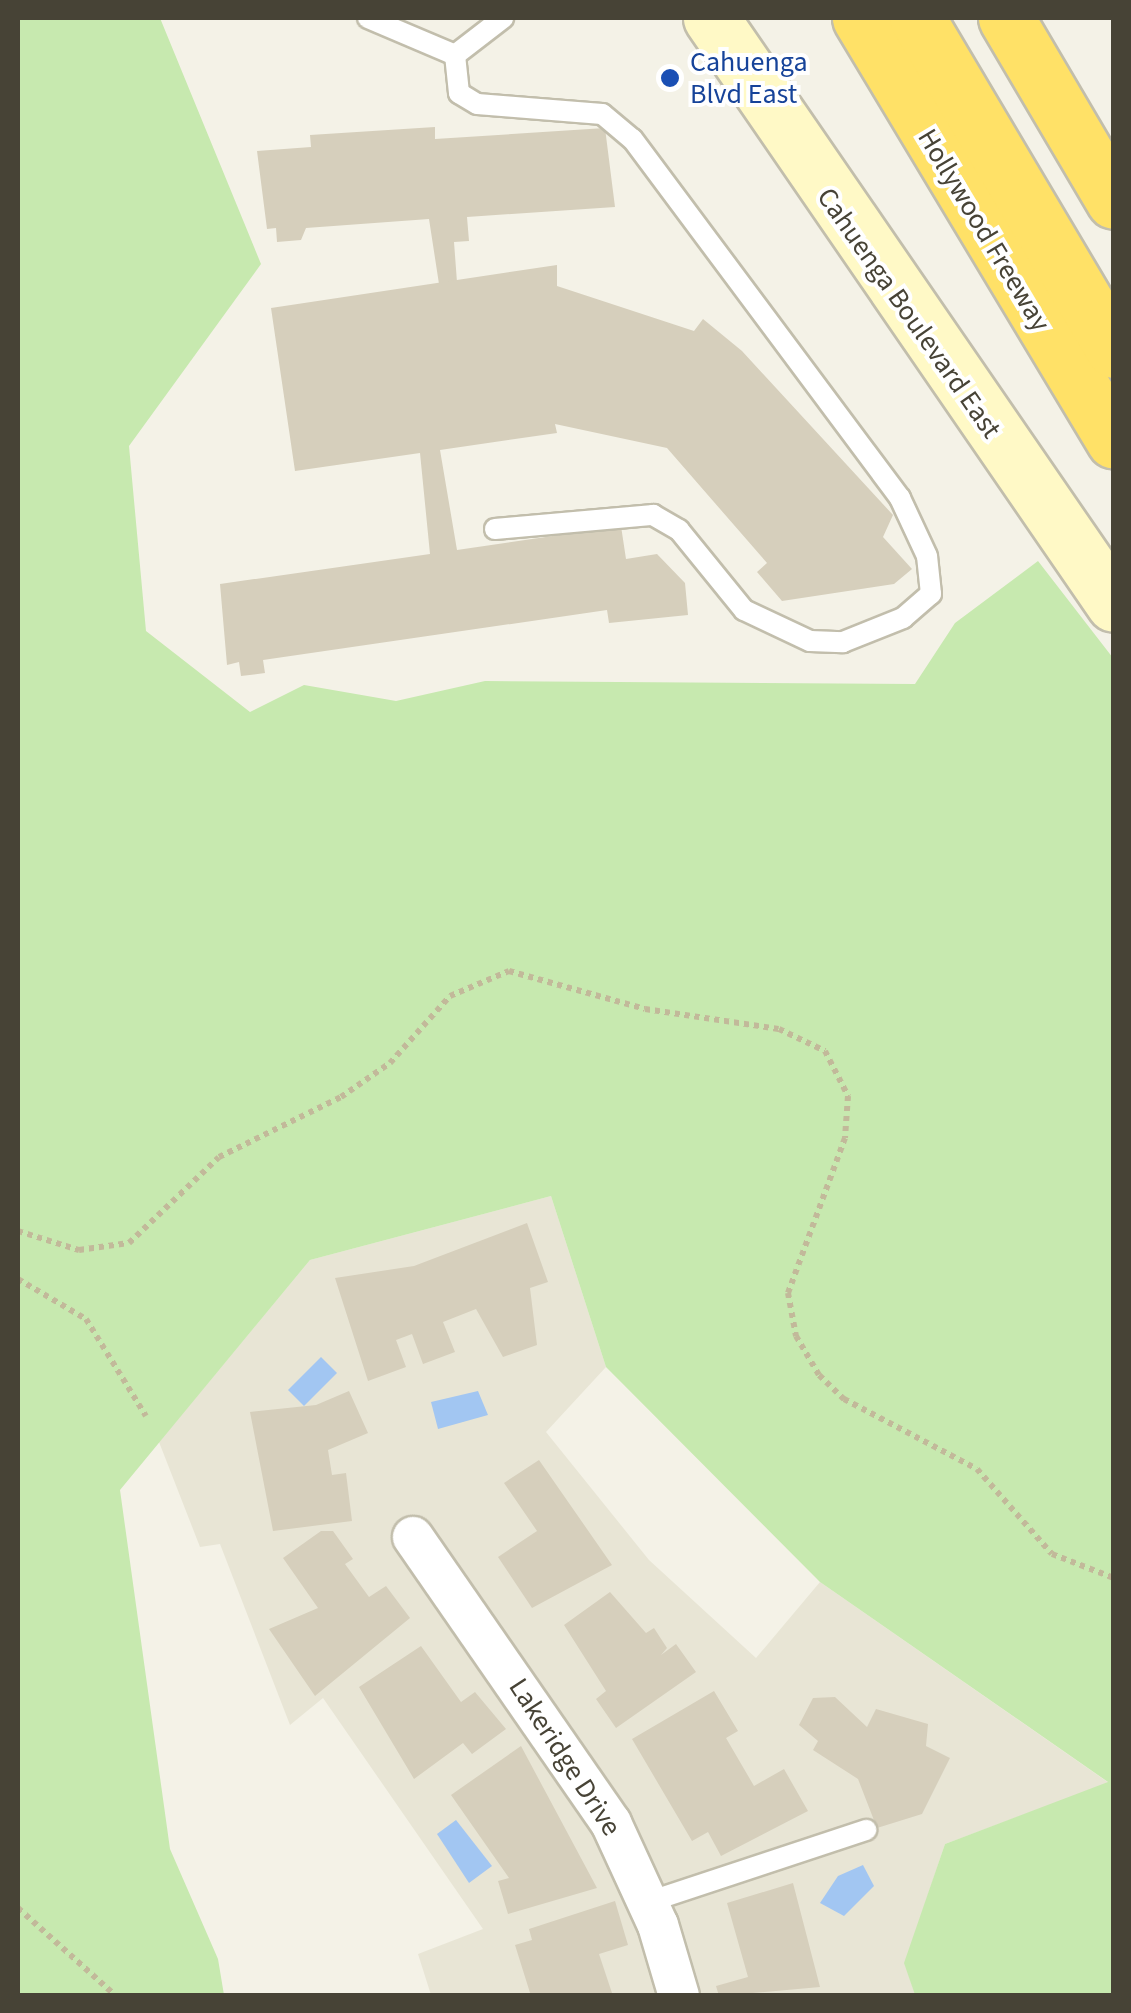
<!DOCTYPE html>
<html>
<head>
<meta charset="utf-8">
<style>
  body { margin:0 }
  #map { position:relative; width:1131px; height:2013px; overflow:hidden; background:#f4f2e7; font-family:"Source Sans 3",sans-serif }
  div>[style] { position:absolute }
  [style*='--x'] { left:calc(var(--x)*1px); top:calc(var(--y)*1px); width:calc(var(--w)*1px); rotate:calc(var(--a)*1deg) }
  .residential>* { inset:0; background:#e8e5d5 }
  .green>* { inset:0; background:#c7e9af }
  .water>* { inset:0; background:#a2c6f2 }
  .building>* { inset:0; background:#d6cfbc }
  .path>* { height:6px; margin-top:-3px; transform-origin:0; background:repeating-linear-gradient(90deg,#c2b99a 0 5px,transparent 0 10px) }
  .roads { filter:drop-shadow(2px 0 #c2beac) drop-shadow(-2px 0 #c2beac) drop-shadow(0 2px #c2beac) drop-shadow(0 -2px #c2beac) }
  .service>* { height:20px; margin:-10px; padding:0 10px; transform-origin:10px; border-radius:10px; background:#fff }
  .minor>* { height:40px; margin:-20px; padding:0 20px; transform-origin:20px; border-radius:20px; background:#fff }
  .secondary>* { height:55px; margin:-27.5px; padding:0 27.5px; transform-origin:27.5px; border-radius:27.5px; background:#fff9c6 }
  .motorway>* { height:55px; margin:-27.5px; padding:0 27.5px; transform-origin:27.5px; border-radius:27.5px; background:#ffe167 }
  .dots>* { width:28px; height:28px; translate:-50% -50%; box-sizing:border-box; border:5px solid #fff; border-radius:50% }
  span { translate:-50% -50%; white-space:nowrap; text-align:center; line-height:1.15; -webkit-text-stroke:8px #fff; paint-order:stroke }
  .transit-label { font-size:28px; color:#164399 }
  .left { translate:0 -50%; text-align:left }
  .street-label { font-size:28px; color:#474336 }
  .frame { position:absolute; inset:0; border:20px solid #474336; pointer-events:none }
</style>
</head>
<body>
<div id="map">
  <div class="residential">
    <i style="clip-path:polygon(551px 1196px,606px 1367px,546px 1432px,649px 1560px,756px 1658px,820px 1582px,1109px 1783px,945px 1844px,905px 1963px,915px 1995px,431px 1995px,418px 1954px,483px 1929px,323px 1698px,290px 1725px,220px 1544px,200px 1547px,159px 1442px,310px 1260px)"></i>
  </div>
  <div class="green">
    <i style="clip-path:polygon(18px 18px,160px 18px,261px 264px,129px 446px,146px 631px,250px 712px,304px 685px,396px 701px,485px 681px,915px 684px,955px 623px,1038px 561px,1113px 658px,1113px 1995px,915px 1995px,904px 1963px,945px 1844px,1108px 1782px,820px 1582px,606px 1367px,551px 1196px,310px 1260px,120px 1490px,170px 1849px,218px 1959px,224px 1995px,18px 1995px)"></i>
  </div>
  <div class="water">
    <i style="clip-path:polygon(321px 1357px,337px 1373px,304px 1406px,288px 1390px)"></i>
    <i style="clip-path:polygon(478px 1391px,488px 1415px,438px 1429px,431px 1402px)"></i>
    <i style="clip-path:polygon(456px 1820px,492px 1866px,469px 1883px,437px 1834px)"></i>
    <i style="clip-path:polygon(863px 1865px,874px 1886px,844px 1916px,820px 1903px,838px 1876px)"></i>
  </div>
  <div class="building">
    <i style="clip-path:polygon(435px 127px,435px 139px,605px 128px,615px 207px,467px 217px,469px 241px,454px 242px,457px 282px,439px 284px,429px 219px,306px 228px,301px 240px,277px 242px,276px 228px,267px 229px,257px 151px,311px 147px,310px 135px)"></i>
    <i style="clip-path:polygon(557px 265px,557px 286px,694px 331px,703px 319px,742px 351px,893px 515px,883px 537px,912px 569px,894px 584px,782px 601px,757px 572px,767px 563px,667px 448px,555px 424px,557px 433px,440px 450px,457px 550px,621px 526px,626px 559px,657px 554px,685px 583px,688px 615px,609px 623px,607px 610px,263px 660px,265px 673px,241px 676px,239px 662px,227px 665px,220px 584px,430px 554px,420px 453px,295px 471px,271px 308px)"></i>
    <i style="clip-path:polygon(527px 1223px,548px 1282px,530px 1288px,537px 1345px,503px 1357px,476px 1309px,443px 1322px,455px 1352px,423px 1364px,412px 1334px,396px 1340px,406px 1367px,368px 1381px,335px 1278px,414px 1266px)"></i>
    <i style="clip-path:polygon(349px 1391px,368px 1433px,328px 1450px,332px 1475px,346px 1473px,352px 1521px,273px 1531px,250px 1412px,316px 1405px)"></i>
    <i style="clip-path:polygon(539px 1460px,612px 1565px,532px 1608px,498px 1557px,537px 1531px,504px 1483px)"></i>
    <i style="clip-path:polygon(321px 1531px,333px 1531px,353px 1559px,345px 1564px,369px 1597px,386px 1586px,410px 1618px,315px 1696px,269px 1629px,318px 1608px,283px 1558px)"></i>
    <i style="clip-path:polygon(610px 1592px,646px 1633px,654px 1628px,667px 1648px,661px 1655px,676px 1644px,696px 1672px,616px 1728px,596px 1699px,606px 1691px,564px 1625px)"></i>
    <i style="clip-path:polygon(421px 1646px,461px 1702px,475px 1692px,506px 1729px,472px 1754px,463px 1743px,414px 1779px,359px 1687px)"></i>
    <i style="clip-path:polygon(714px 1691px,738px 1731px,726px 1738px,754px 1786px,784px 1769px,808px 1811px,721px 1856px,708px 1832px,692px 1841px,632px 1739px)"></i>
    <i style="clip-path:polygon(835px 1697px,867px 1727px,876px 1709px,928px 1724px,926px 1746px,950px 1758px,922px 1814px,877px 1828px,858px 1779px,813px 1750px,818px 1741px,799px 1725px,813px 1698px)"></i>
    <i style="clip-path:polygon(521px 1746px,597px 1888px,508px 1914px,498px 1881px,509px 1878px,451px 1795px)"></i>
    <i style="clip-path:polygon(793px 1883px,820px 1987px,719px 1996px,716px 1986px,748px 1977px,727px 1903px)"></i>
    <i style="clip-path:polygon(615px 1901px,628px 1945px,599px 1954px,613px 1996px,531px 1996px,515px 1945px,532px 1940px,529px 1929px)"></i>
  </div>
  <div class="path">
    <i style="--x:18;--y:1231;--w:64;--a:17.3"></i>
    <i style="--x:79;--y:1250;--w:50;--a:-8"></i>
    <i style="--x:129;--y:1243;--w:124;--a:-43.7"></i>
    <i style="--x:219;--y:1157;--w:136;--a:-26.2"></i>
    <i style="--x:341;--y:1097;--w:60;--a:-34.8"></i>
    <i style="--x:390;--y:1063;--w:90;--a:-48.2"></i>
    <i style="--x:450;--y:996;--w:64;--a:-23"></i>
    <i style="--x:509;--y:971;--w:141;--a:15.6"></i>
    <i style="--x:645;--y:1009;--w:135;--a:8.5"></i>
    <i style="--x:779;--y:1029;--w:51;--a:25.6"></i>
    <i style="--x:825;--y:1051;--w:51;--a:62.9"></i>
    <i style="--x:848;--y:1096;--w:42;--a:94.1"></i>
    <i style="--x:845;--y:1138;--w:165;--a:110.2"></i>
    <i style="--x:788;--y:1293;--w:44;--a:79.5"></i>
    <i style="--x:796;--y:1336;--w:45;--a:59.5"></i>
    <i style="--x:819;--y:1375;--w:35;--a:44"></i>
    <i style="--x:844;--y:1399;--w:150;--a:27.8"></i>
    <i style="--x:977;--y:1469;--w:113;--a:48.6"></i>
    <i style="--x:1052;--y:1554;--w:66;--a:21.2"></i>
    <i style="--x:18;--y:1279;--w:79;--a:30.5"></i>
    <i style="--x:86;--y:1319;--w:114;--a:58.3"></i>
    <i style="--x:18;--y:1908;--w:132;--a:41.9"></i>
  </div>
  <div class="roads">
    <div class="service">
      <i style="--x:368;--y:18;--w:95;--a:23"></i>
      <i style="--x:495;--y:529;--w:159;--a:-5.1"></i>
      <i style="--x:653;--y:515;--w:30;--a:30"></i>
      <i style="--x:679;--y:530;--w:103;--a:50.9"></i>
      <i style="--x:744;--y:610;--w:73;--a:25.2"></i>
      <i style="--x:810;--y:641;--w:33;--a:2"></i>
      <i style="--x:843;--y:642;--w:65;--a:-21.8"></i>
      <i style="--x:903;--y:618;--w:37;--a:-41"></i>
      <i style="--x:931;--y:594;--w:38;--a:-96"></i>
      <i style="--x:927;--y:556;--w:64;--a:-115"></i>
      <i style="--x:900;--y:498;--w:448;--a:-126.7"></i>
      <i style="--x:632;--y:139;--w:39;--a:-140"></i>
      <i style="--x:602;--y:114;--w:125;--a:-175.4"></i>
      <i style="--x:477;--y:104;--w:21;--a:-149"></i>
      <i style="--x:459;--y:93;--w:38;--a:-96"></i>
      <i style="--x:455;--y:55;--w:61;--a:-37.6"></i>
      <i style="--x:648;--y:1902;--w:230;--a:-18.3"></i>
    </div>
    <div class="minor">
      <i style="--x:413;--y:1537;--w:348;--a:55.3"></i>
      <i style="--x:611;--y:1823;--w:112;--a:65.3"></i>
      <i style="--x:658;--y:1925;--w:74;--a:73.5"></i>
    </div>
    <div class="secondary">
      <i style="--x:711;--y:18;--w:711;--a:55.48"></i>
    </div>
    <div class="motorway">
      <i style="--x:860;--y:18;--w:493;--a:59"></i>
      <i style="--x:917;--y:18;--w:386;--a:59.3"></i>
      <i style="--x:1006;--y:18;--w:212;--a:59.5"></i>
    </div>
  </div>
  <div class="dots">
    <i style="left:670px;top:78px;background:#1a4fb4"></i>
  </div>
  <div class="transit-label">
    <span class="left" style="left:690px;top:78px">Cahuenga<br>Blvd East</span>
  </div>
  <div class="street-label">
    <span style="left:984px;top:230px;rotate:59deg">Hollywood Freeway</span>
    <span style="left:909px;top:313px;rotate:55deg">Cahuenga Boulevard East</span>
    <span style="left:565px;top:1757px;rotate:57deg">Lakeridge Drive</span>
  </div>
  <div class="frame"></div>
</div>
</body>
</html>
